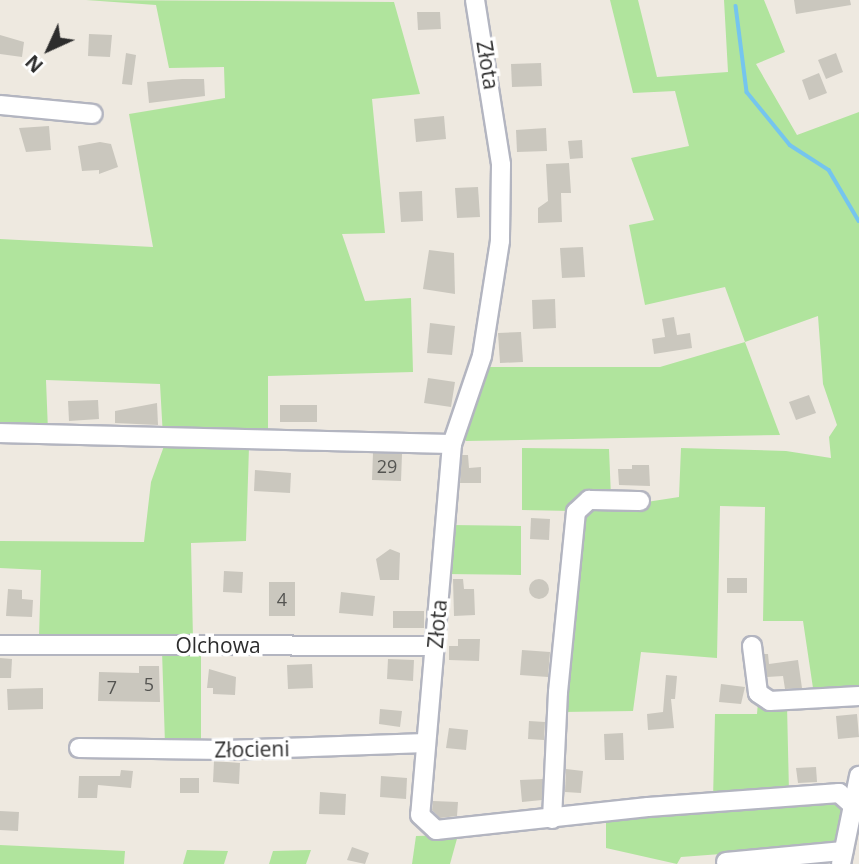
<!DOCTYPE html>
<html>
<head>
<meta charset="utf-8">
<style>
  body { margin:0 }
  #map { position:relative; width:859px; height:864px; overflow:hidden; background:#eee9e0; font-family:"Open Sans",sans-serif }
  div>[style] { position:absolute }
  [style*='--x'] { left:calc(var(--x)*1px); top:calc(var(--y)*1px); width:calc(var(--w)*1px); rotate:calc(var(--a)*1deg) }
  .green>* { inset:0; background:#b0e49d }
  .stream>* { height:3.5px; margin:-1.75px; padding:0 1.75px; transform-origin:1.75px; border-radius:1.75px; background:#75c5ee }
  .building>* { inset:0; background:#cac7be }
  .round { border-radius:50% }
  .roads { filter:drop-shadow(2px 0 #b3b5c0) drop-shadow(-2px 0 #b3b5c0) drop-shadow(0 2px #b3b5c0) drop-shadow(0 -2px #b3b5c0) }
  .minor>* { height:18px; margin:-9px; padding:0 9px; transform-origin:9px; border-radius:9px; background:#fff }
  span { translate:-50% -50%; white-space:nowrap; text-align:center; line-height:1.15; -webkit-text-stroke:7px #fff; paint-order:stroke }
  .number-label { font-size:18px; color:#545451 }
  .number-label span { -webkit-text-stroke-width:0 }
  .street-label { font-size:21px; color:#2d2d2d }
  .north { position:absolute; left:14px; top:14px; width:70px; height:70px; -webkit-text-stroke:5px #fff; paint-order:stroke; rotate:225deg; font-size:19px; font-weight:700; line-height:28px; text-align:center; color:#2d2d2d }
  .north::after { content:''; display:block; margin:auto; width:24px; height:32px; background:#2d2d2d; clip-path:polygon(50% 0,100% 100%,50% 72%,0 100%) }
</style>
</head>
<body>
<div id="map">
  <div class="green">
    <i style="clip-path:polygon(86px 0,394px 2px,420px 94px,372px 99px,385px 233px,342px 234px,365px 301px,411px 298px,413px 372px,268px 376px,268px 433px,163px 437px,160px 384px,46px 380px,48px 431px,0 428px,0 239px,153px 247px,129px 114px,225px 98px,224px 67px,169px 68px,156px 5px)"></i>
    <i style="clip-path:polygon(610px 0,638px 0,657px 77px,728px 72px,724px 0,764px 0,785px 52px,756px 64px,797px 135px,859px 112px,859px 691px,813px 688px,803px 621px,763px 621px,765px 507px,720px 506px,717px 658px,641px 652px,633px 711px,562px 712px,582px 512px,679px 497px,681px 448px,786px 451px,831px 458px,829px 437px,837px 425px,823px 384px,818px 316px,745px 342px,780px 435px,466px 441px,460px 434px,487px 367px,660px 367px,745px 342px,725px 287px,645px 305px,629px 225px,654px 220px,631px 158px,689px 146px,675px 91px,633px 93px)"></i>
    <i style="clip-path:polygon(164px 446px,249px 447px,246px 541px,191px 543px,193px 640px,39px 637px,41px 570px,0 568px,0 541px,144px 542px,151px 482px)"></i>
    <i style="clip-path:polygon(522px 448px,609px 449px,611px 497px,571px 511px,522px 510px)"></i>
    <i style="clip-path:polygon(451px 525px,521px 526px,521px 575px,446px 574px)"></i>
    <i style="clip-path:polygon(162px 651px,201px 651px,201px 746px,165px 744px)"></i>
    <i style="clip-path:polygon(758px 702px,787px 705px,789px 792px,713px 800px,715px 714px,757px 714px)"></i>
    <i style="clip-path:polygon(834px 800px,844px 809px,842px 845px,681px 857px,677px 864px,606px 848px,606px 816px)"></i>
    <i style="clip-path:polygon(458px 835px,450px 864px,412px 864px,416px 836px)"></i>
    <i style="clip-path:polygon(0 845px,125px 851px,124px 864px,0 864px)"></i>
    <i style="clip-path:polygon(187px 850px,188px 850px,228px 851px,224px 864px,183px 864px)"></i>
    <i style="clip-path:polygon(311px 850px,306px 864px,269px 864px,273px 851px)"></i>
  </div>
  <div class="stream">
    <i style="--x:736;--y:6;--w:87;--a:82.7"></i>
    <i style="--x:747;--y:92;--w:68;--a:50.9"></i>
    <i style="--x:790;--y:145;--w:46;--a:32.7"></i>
    <i style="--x:829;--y:170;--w:59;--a:59.5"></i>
  </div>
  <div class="building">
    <i style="clip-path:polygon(794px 0,850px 0,851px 5px,796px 14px)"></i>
    <i style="clip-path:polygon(417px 12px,440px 12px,441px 29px,418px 30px)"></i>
    <i style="clip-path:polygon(89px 34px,112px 35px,110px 57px,88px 56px)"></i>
    <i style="clip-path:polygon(0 35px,24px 42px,22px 57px,0 54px)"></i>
    <i style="clip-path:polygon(126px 53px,136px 55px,132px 85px,122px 84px)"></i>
    <i style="clip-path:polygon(836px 53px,843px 72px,826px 79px,818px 60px)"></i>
    <i style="clip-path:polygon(541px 63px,542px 86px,512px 87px,511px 64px)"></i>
    <i style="clip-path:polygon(819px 73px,827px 93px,809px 100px,802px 80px)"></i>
    <i style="clip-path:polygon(182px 79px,204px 79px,205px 96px,149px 103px,147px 82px)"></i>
    <i style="clip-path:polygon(444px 116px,446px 139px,416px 142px,414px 119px)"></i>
    <i style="clip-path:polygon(49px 126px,51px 150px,26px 152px,19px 128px)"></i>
    <i style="clip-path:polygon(546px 128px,547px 151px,517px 152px,516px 130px)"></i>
    <i style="clip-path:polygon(582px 140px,583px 158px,570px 159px,568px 141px)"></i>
    <i style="clip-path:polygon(100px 142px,111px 144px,118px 167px,99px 174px,99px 170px,82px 171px,78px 146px)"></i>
    <i style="clip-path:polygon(569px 163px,571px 193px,561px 193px,562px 222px,538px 223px,538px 208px,548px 201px,546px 164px)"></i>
    <i style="clip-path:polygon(478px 187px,480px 217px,457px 218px,455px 188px)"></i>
    <i style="clip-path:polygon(422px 191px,423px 221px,401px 222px,399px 192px)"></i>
    <i style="clip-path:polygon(583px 247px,585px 277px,562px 278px,560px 248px)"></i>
    <i style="clip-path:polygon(429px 250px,454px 253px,455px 294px,423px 289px)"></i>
    <i style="clip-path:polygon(555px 299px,556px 328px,533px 329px,532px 300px)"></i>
    <i style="clip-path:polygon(674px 317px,677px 335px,690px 333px,692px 348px,654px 354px,652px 339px,665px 337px,662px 319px)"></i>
    <i style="clip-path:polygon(430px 323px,455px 326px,452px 355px,427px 353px)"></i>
    <i style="clip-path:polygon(521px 332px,523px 362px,500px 363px,498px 333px)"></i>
    <i style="clip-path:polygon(428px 378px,455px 382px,451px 407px,424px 403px)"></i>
    <i style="clip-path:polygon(809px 395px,816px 413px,796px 420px,789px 402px)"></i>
    <i style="clip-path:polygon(98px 400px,99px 419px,69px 421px,68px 401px)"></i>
    <i style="clip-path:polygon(157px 403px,158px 425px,115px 423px,115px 411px)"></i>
    <i style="clip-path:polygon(280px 405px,317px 405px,317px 422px,280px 422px)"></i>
    <i style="clip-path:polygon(373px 453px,402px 454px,401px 481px,372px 480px)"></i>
    <i style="clip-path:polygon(462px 455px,468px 455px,469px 468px,481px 467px,481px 483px,460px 483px)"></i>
    <i style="clip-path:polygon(632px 465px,649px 465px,650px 486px,619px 485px,618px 469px,632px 469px)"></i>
    <i style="clip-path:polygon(255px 470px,291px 473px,290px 493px,254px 491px)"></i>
    <i style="clip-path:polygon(531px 518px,550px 519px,549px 540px,530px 539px)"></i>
    <i style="clip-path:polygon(390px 549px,400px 553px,399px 580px,380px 580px,376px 559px)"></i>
    <i style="clip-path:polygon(224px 571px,243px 572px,242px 593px,223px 592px)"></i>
    <i style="clip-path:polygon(727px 578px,747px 578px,747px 593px,727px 593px)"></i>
    <i class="round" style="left:529px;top:579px;width:20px;height:20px"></i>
    <i style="clip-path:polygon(453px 579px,463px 579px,464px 589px,474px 589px,475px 615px,454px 616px)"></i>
    <i style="clip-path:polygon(269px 582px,295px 582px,295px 616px,269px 616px)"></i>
    <i style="clip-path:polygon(8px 589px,22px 590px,22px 599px,33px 600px,32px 617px,6px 616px)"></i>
    <i style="clip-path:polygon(341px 592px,375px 596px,373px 616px,339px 613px)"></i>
    <i style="clip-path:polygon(393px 611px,424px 611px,424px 628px,393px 628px)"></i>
    <i style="clip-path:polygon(458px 639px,480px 639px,479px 661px,449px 660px,449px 646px,458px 646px)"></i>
    <i style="clip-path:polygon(522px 650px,550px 652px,548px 677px,520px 675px)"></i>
    <i style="clip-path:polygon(764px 654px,768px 654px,769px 664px,798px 660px,802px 688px,785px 689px,783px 676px,767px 677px)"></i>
    <i style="clip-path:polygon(0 658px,12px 659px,11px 678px,0 678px)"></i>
    <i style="clip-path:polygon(388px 659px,414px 660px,413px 681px,387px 679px)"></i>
    <i style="clip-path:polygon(312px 664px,313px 688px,288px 689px,287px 665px)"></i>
    <i style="clip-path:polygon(139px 666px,159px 666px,160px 702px,98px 701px,99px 672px,139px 673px)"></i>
    <i style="clip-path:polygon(209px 669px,236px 677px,235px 695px,213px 694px,213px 688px,207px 688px)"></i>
    <i style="clip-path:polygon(666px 675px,677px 676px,675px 699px,671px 699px,674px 728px,648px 730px,647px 714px,663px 712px)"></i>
    <i style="clip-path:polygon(721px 684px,745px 687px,741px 704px,719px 702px)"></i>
    <i style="clip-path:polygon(43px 688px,43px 709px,8px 710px,7px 689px)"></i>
    <i style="clip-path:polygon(380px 709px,402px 711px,400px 727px,379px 724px)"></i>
    <i style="clip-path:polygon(857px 714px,859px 737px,838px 739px,836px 716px)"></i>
    <i style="clip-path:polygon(529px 721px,545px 722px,544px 740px,528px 739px)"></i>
    <i style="clip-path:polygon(449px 728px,468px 730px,466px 750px,446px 748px)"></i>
    <i style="clip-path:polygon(623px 733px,624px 760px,605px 760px,604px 734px)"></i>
    <i style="clip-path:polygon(214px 761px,240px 763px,239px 784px,213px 782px)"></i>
    <i style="clip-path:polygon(816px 767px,817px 782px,798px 783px,796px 768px)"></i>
    <i style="clip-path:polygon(566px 769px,583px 771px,581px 793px,565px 792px)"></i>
    <i style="clip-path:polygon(121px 770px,133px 771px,131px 788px,98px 785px,97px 798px,78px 798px,79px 776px,120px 776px)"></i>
    <i style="clip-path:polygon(381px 776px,407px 778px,406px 799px,380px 797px)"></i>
    <i style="clip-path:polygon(180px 778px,199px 778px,199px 793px,180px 793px)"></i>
    <i style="clip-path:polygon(543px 779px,542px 800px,522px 802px,520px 780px)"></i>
    <i style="clip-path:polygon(320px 792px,346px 794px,345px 815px,319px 814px)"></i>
    <i style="clip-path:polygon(433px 801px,458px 802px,457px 816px,440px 818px,432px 810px)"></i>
    <i style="clip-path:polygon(0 811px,19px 812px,18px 831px,0 830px)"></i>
    <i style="clip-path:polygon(352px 847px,369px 853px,365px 864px,347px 860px)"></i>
  </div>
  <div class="roads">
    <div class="minor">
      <i style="--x:475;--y:0;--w:167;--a:81"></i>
      <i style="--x:501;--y:165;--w:76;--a:90.8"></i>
      <i style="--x:500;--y:241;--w:116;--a:98.9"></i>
      <i style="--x:482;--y:356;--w:93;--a:108.8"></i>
      <i style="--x:452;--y:444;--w:372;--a:94.9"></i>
      <i style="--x:420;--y:815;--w:22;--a:43"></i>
      <i style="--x:436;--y:830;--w:213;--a:-6.2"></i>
      <i style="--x:648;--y:807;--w:192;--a:-4.2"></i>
      <i style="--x:839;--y:793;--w:15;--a:42"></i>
      <i style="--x:0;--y:105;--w:93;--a:5.5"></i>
      <i style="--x:0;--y:433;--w:452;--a:1.4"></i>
      <i style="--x:0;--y:645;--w:435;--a:0.1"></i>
      <i style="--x:752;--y:646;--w:47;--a:82.7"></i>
      <i style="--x:758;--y:693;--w:14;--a:34"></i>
      <i style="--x:770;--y:701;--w:89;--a:-3.2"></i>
      <i style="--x:79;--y:748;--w:147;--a:0.8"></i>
      <i style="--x:226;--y:750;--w:200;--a:-2"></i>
      <i style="--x:552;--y:819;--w:127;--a:-87.3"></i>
      <i style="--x:558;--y:692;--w:181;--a:-84.3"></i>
      <i style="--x:576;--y:512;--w:18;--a:-43"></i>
      <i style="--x:589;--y:500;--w:51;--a:1.1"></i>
      <i style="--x:726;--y:862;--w:118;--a:-5.4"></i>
      <i style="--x:841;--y:864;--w:90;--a:-78.4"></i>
    </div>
  </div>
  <div class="number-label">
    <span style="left:387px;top:466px">29</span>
    <span style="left:282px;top:599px">4</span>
    <span style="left:149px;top:684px">5</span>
    <span style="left:112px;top:687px">7</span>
  </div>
  <div class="street-label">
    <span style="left:488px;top:65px;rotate:81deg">Złota</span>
    <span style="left:437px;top:624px;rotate:-85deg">Złota</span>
    <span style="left:218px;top:645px">Olchowa</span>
    <span style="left:252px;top:749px;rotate:-1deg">Złocieni</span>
  </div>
  <div class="north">N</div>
</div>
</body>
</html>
